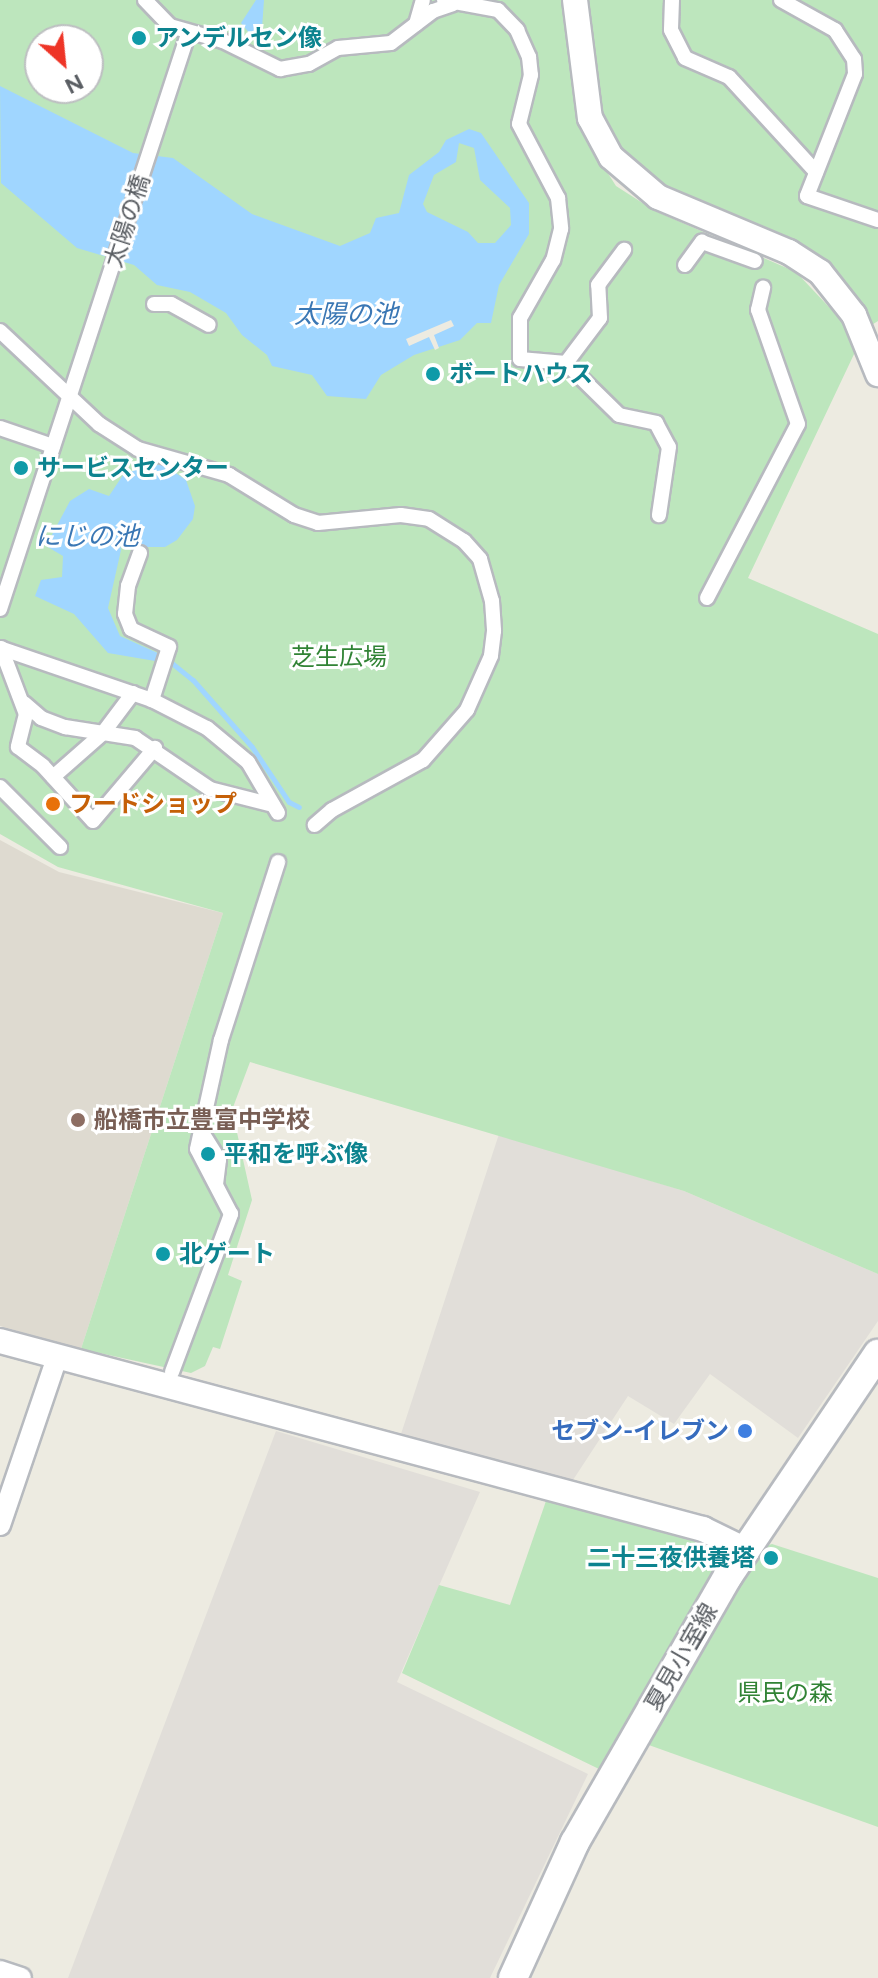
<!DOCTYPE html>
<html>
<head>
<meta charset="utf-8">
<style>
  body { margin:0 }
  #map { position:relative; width:878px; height:1978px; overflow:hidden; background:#edebe1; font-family:Figtree,"Noto Sans JP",sans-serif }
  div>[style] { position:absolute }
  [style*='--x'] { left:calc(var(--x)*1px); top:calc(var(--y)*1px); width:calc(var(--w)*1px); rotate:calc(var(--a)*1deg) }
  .industrial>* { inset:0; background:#e1ded9 }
  .education>* { inset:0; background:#dedad0 }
  .green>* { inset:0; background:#bde6bd }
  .water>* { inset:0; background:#a0d6ff }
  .pier>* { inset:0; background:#edebe1 }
  .stream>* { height:5px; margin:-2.5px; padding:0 2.5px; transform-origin:2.5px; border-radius:2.5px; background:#a0d6ff }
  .roads { filter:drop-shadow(2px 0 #b7babf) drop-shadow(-2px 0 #b7babf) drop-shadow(0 2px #b7babf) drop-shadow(0 -2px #b7babf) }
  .pedestrian>* { height:14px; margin:-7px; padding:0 7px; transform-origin:7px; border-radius:7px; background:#fff }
  .minor>* { height:20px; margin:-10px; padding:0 10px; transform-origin:10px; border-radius:10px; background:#fff }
  .tertiary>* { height:24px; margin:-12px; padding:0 12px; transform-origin:12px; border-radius:12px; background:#fff }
  .secondary>* { height:28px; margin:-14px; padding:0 14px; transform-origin:14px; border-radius:14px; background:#fff }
  .dots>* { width:22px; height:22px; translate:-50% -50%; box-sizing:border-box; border:4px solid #fff; border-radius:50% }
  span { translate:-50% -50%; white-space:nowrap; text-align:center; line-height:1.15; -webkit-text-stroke:6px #fff; paint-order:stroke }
  .culture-label { font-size:24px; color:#0d838f; font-weight:700 }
  .left { translate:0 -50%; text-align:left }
  .right { translate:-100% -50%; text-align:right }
  .street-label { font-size:24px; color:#5a5e63 }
  .park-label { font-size:24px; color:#318335 }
  .food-label { font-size:24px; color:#c56008; font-weight:700 }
  .education-label { font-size:24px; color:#785e54; font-weight:700 }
  .shop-label { font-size:24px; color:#366cbe; font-weight:700 }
  .water-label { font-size:26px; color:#3a77b4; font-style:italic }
  .north { position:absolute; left:24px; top:24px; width:80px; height:80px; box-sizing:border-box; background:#fff; border:2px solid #bdbfc1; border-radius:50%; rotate:153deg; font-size:22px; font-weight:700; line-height:32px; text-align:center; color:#5a5e63 }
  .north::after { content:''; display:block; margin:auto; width:28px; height:36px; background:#ee3527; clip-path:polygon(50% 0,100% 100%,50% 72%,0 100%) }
</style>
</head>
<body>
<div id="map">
  <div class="industrial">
    <i style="clip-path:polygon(499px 1134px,684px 1191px,878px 1274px,878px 1321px,798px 1438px,710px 1374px,674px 1424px,628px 1396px,573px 1480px,401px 1434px)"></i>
    <i style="clip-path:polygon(276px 1431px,480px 1492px,397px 1682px,588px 1774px,490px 1978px,68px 1978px)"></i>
  </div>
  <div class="education">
    <i style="clip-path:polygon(0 840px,59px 872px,223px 913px,81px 1349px,0 1326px)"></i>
  </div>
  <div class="green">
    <i style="clip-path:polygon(evenodd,0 0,562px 0,583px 134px,616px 186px,655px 211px,796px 272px,844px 323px,856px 350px,748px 578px,878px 634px,878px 1274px,684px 1191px,250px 1062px,232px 1110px,252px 1200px,228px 1275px,242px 1281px,220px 1349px,213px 1347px,205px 1366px,191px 1373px,81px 1349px,223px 913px,58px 867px,0 834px,0 0,40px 40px,88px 40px,88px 88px,40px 88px,40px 40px)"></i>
    <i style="clip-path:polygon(584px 0,878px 0,878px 321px,870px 326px,863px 310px,633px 169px,602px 127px)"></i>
    <i style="clip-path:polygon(546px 1501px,691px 1538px,714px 1562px,712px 1578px,599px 1769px,402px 1673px,439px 1585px,510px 1605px)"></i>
    <i style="clip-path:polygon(772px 1544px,878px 1578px,878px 1827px,646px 1744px,740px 1583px,765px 1546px)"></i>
  </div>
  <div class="water">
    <i style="clip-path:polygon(256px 0,264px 0,262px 28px,254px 39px,241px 23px)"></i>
    <i style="clip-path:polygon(evenodd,0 86px,133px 153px,173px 158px,252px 214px,340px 246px,370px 233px,376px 218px,399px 213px,409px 175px,439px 152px,446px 140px,469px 129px,481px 133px,529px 203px,529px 234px,499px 285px,491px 323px,477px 323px,460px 340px,414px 355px,381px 375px,366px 399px,327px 396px,312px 375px,272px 366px,267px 355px,242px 335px,226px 313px,190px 292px,157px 285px,134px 265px,77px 248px,1px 183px,0 86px,459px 143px,474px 148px,480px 180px,510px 208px,511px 225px,495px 243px,478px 243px,468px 232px,427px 212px,423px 204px,434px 175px,456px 162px,459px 143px)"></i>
    <i style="clip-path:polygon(150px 464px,164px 465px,186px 480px,195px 506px,193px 519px,177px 540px,165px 547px,139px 547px,118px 532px,121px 550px,108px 608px,120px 636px,162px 655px,161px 662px,108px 653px,74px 614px,35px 596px,41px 580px,62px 577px,63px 556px,46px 546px,70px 501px,89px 489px,109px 496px,123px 475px)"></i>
  </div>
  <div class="pier">
    <i style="clip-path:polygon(451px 320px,454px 326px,434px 335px,439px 348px,435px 350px,429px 337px,409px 346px,406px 339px)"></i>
  </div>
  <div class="stream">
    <i style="--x:168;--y:660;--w:32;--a:39"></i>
    <i style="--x:193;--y:680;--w:89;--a:48.6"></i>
    <i style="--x:252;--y:747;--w:66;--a:56.1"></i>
    <i style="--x:289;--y:802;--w:11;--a:27"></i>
  </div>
  <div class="roads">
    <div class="pedestrian">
      <i style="--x:145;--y:0;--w:36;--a:46"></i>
      <i style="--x:170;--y:26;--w:55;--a:15.8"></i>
      <i style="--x:223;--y:41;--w:64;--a:26.2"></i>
      <i style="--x:280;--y:69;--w:29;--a:-10"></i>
      <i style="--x:309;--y:64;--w:33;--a:-29"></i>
      <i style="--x:338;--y:48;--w:53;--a:-5.4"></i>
      <i style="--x:391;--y:43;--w:53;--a:-37.3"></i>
      <i style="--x:433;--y:11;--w:21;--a:-19"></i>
      <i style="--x:444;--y:0;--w:55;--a:10.5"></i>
      <i style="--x:498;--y:10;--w:28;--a:46"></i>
      <i style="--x:517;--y:30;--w:30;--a:66"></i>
      <i style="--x:529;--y:57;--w:18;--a:84"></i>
      <i style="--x:531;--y:75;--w:50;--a:103.8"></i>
      <i style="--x:519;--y:124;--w:84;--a:62.2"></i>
      <i style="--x:558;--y:198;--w:31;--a:84"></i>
      <i style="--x:561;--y:229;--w:32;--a:104"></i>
      <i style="--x:553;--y:260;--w:67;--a:119.6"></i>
      <i style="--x:520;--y:318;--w:41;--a:90"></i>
      <i style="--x:520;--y:359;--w:46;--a:5"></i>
      <i style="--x:566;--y:363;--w:56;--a:-52.9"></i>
      <i style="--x:600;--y:318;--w:33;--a:-93"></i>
      <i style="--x:598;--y:285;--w:44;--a:-53.4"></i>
      <i style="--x:672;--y:0;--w:30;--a:92"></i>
      <i style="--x:671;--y:30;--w:31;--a:63"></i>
      <i style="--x:685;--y:58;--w:48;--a:23.4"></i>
      <i style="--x:729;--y:77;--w:129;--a:47.5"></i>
      <i style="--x:781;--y:0;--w:62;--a:29.1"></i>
      <i style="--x:835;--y:30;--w:35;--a:57"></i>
      <i style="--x:854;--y:59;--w:15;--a:86"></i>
      <i style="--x:855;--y:74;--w:131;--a:111.5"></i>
      <i style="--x:807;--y:196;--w:75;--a:18.7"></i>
      <i style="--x:416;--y:24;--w:25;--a:-74"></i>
      <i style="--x:685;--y:265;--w:29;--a:-54"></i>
      <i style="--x:702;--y:242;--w:56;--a:19.7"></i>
      <i style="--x:154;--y:304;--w:17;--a:0"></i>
      <i style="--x:171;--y:304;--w:43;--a:28.9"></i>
      <i style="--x:0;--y:331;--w:136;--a:43.2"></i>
      <i style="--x:99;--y:424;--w:46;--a:32.7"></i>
      <i style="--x:138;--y:449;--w:95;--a:15.9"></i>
      <i style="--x:229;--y:475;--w:76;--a:31.6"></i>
      <i style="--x:294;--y:515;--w:25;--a:18"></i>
      <i style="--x:318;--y:523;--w:83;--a:-5.5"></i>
      <i style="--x:401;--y:515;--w:28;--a:8"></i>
      <i style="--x:429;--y:519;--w:41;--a:32.2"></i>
      <i style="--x:464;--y:541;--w:24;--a:48"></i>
      <i style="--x:480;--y:559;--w:44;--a:74.1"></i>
      <i style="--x:492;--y:601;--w:30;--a:86"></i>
      <i style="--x:494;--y:631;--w:25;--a:97"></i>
      <i style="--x:491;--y:656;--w:59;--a:114"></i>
      <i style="--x:467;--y:710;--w:67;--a:131.3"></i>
      <i style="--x:423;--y:760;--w:104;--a:151.2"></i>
      <i style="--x:332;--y:810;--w:23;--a:139"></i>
      <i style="--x:566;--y:363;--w:74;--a:44.5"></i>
      <i style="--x:619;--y:415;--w:38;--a:12"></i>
      <i style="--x:656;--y:423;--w:27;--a:62"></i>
      <i style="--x:669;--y:447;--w:69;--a:98.4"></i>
      <i style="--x:0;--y:428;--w:56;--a:18.8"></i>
      <i style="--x:140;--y:553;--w:35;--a:110"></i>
      <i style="--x:128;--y:586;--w:28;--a:96"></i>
      <i style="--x:125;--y:614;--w:16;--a:68"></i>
      <i style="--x:131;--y:629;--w:42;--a:25.3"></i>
      <i style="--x:169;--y:647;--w:56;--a:107.8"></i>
      <i style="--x:707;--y:598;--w:196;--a:-62.4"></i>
      <i style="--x:798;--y:424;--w:121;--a:-109.3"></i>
      <i style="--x:758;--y:310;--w:23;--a:-77"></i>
      <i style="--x:0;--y:609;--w:605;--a:-71.89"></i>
      <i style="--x:0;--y:648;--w:161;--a:18.9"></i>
      <i style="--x:152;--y:700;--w:62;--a:27"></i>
      <i style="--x:207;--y:728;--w:53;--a:39.7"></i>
      <i style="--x:248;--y:762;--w:59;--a:59.5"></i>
      <i style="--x:1;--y:648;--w:71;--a:69.3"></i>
      <i style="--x:26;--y:714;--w:34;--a:104"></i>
      <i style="--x:18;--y:747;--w:31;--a:37"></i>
      <i style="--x:43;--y:766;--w:74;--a:47.7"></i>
      <i style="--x:93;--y:821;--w:96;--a:-49.7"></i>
      <i style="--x:24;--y:703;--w:23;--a:41"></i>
      <i style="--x:41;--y:718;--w:26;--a:21"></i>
      <i style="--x:65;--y:727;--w:71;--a:8.9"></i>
      <i style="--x:135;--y:738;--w:91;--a:34.2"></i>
      <i style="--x:210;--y:789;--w:65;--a:14.3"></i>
      <i style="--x:53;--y:777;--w:67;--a:-41.3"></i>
      <i style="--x:103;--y:733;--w:50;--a:-53.1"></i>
      <i style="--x:0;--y:787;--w:85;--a:45"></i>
      <i style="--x:201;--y:1131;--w:34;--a:58"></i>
      <i style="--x:219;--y:1160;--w:24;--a:97"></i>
      <i style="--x:172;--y:1372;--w:169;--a:-69.5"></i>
      <i style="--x:231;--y:1214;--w:73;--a:-117.6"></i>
      <i style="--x:197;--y:1149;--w:112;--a:-77.6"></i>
      <i style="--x:221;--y:1040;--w:187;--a:-72.2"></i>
    </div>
    <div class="minor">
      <i style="--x:0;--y:1525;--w:176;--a:-71.2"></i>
      <i style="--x:0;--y:1971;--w:22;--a:18"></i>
    </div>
    <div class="tertiary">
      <i style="--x:575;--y:0;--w:119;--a:82.8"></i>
      <i style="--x:590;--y:118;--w:44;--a:61.7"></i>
      <i style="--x:611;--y:157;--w:62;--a:40.4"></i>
      <i style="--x:658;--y:197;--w:142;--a:22.8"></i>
      <i style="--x:789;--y:252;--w:37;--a:33"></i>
      <i style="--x:820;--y:272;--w:55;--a:51.7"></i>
      <i style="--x:854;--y:315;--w:64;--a:67.9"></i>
      <i style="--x:0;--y:1341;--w:728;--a:14.97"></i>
      <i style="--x:703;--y:1529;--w:46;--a:26"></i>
    </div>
    <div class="secondary">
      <i style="--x:513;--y:1978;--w:149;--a:-65.5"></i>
      <i style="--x:575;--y:1842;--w:307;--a:-60.1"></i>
      <i style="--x:728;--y:1576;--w:268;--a:-56"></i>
    </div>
  </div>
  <div class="dots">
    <i style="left:139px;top:38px;background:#0f9aa8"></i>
    <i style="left:433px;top:374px;background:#0f9aa8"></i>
    <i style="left:21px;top:468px;background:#0f9aa8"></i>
    <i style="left:53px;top:804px;background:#e8710a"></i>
    <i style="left:78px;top:1120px;background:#8d6e63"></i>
    <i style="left:208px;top:1154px;background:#0f9aa8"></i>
    <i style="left:163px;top:1254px;background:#0f9aa8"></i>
    <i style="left:745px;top:1431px;background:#3f7fe0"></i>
    <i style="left:771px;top:1558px;background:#0f9aa8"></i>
  </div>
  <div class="culture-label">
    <span class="left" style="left:155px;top:38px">アンデルセン像</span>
    <span class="left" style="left:449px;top:374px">ボートハウス</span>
    <span class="left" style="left:37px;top:468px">サービスセンター</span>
    <span class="left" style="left:224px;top:1154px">平和を呼ぶ像</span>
    <span class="left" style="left:179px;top:1254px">北ゲート</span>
    <span class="right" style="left:755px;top:1558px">二十三夜供養塔</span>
  </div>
  <div class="street-label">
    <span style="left:127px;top:221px;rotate:-72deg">太陽の橋</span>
    <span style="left:681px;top:1657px;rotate:-60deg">夏見小室線</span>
  </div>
  <div class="park-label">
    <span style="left:339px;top:657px">芝生広場</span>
    <span style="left:785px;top:1693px">県民の森</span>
  </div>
  <div class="food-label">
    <span class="left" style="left:69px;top:804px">フードショップ</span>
  </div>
  <div class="education-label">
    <span class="left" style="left:94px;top:1120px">船橋市立豊富中学校</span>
  </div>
  <div class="shop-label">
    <span class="right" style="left:729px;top:1431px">セブン-イレブン</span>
  </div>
  <div class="water-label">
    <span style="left:346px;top:315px">太陽の池</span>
    <span style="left:87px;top:537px">にじの池</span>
  </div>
  <div class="north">N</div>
</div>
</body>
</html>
